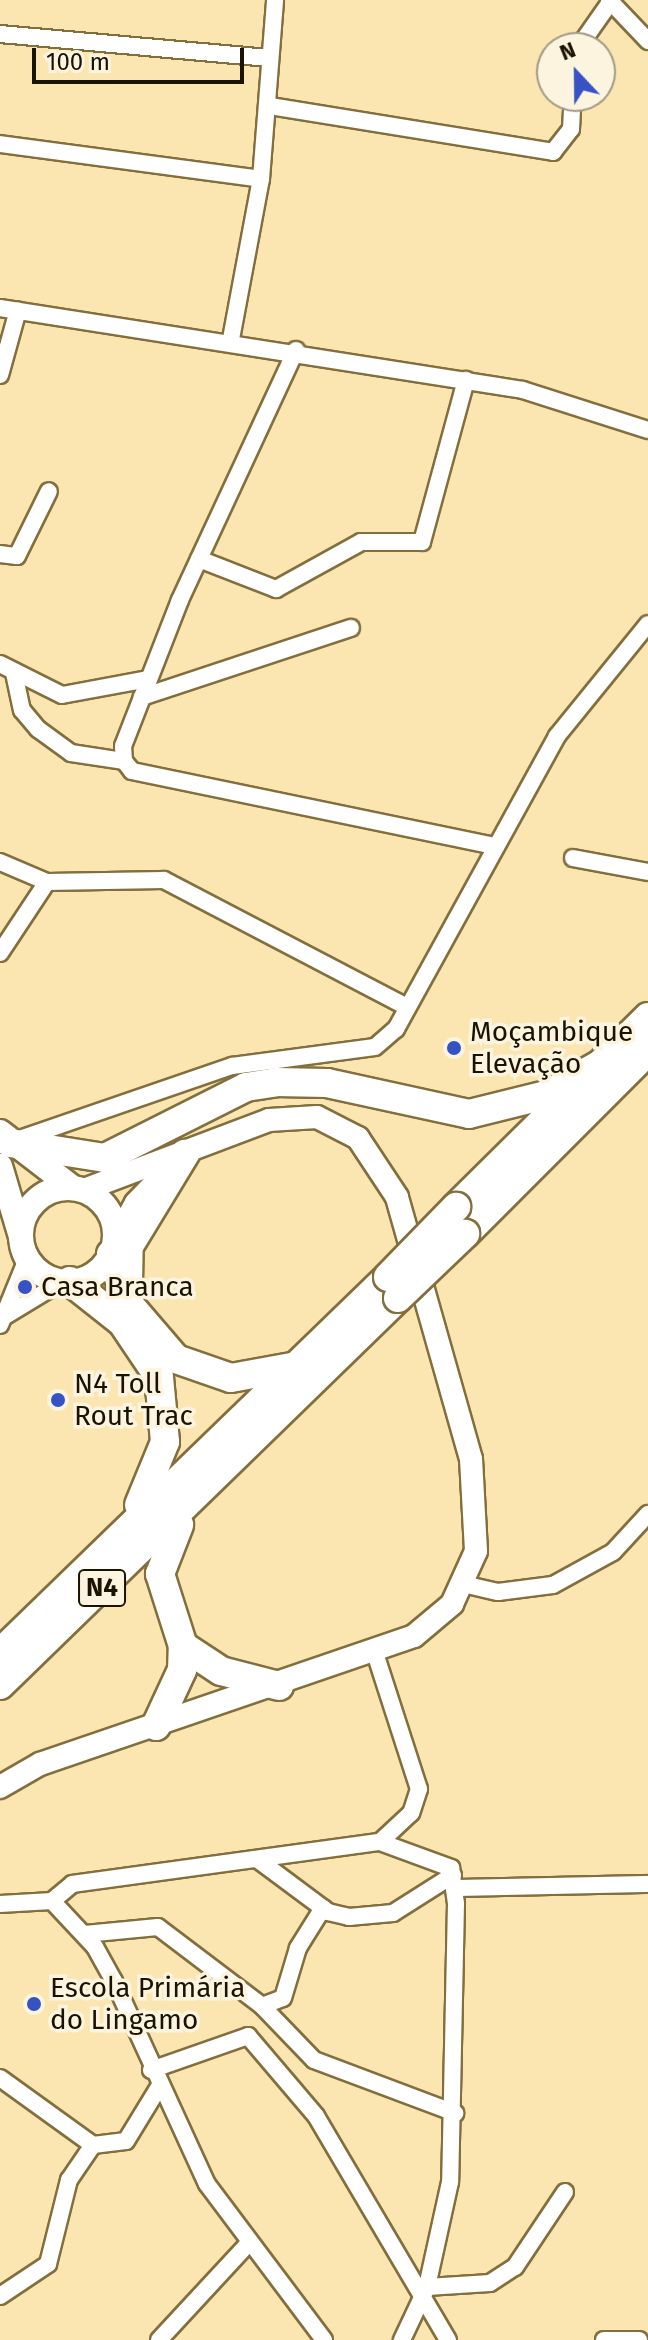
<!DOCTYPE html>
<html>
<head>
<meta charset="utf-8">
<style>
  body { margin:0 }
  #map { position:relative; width:648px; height:2340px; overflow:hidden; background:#fbe5b0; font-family:"Fira Sans",sans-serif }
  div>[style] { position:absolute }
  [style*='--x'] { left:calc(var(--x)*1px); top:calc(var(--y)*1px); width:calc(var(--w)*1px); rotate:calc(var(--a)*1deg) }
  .roads { filter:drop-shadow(2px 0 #826f3d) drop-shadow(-2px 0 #826f3d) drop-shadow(0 2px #826f3d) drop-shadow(0 -2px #826f3d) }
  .street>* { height:16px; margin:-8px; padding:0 8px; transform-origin:8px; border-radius:8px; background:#fff }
  .secondary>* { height:22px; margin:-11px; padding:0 11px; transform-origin:11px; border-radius:11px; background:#fff }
  .primary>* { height:24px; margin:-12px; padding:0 12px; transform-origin:12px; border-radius:12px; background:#fff }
  .primary>.ring { margin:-12px; padding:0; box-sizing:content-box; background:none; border:24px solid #fff; border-radius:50% }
  .highway>* { height:28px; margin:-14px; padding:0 14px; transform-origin:14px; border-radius:14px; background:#fff }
  .bridges { filter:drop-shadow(2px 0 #826f3d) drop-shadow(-2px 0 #826f3d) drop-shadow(0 2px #826f3d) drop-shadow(0 -2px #826f3d) }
  .highway-bridge>* { height:28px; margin:-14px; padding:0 14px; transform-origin:14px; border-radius:14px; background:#fff }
  .dots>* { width:22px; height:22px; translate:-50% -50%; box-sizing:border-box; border:4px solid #fcf4df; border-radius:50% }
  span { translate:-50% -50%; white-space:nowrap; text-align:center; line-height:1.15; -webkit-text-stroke:7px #fcf4df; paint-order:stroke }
  .shield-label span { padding:2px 6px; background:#fcf4df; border:2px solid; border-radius:6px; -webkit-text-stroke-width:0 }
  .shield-label { font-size:26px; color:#1b1301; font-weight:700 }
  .poi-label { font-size:28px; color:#1b1301 }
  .left { translate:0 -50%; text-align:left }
  .north { position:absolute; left:536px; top:32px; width:80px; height:80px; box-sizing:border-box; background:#fcf4df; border:2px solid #a29a86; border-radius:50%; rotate:338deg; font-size:22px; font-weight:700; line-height:32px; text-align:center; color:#1b1301 }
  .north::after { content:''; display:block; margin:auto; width:28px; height:36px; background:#3752c4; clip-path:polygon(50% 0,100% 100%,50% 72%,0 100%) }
  .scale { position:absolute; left:32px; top:48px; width:212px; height:36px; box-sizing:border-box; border:4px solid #1b1301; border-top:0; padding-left:10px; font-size:24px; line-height:28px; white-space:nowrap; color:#1b1301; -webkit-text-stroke:6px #fcf4df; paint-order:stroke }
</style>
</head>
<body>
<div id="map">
  <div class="roads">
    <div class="street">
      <i style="--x:609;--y:0;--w:57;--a:46.4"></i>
      <i style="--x:0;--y:34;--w:268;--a:5.1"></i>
      <i style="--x:578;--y:48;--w:57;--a:-54.9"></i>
      <i style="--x:270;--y:106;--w:287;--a:9.2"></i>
      <i style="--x:553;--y:152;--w:29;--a:-52"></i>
      <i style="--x:571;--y:129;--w:33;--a:-87"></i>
      <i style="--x:0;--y:144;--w:263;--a:7.6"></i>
      <i style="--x:0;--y:308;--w:529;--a:8.91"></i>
      <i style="--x:523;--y:390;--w:131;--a:17.7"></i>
      <i style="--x:231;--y:339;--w:163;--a:-79.4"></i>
      <i style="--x:261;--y:179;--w:180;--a:-85.5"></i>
      <i style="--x:296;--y:350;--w:276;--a:114.9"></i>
      <i style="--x:180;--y:600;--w:157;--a:111.3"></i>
      <i style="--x:123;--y:746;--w:15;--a:86"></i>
      <i style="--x:124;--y:761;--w:13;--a:51"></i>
      <i style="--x:132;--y:771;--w:369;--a:11.7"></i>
      <i style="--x:0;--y:375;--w:67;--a:-74.5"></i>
      <i style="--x:0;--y:554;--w:17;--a:7"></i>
      <i style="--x:17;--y:556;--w:72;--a:-63.8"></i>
      <i style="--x:199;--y:559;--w:83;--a:21.3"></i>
      <i style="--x:276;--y:589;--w:97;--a:-28.9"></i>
      <i style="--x:361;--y:542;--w:61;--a:0"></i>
      <i style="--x:422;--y:542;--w:168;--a:-74.8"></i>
      <i style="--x:0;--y:664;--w:69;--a:26.6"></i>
      <i style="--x:62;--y:695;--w:87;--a:-10.5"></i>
      <i style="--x:14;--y:673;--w:38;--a:78"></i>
      <i style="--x:22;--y:710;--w:25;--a:50"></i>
      <i style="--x:38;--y:729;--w:41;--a:36"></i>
      <i style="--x:71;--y:753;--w:54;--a:8.6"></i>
      <i style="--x:142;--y:697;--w:220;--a:-18.3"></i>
      <i style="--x:573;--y:858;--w:76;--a:10.6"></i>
      <i style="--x:0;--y:862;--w:51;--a:23.1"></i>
      <i style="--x:47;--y:882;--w:117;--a:-1"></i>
      <i style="--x:164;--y:880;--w:274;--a:27.6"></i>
      <i style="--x:0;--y:953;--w:85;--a:-56.5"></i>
      <i style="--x:11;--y:1142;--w:234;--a:-19"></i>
      <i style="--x:232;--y:1066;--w:144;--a:-7.6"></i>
      <i style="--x:375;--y:1047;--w:28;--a:-41"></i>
      <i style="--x:396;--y:1029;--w:334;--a:-61.2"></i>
      <i style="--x:557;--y:736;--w:144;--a:-50.9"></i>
      <i style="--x:7;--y:1315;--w:66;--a:-31.3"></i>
      <i style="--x:0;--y:1325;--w:71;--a:-67.8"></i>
      <i style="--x:463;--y:1584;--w:36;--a:13"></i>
      <i style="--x:498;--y:1592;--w:55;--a:-7.3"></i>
      <i style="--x:553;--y:1585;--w:68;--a:-28.8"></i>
      <i style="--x:613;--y:1552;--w:52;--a:-47.4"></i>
      <i style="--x:375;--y:1653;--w:143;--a:72.1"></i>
      <i style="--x:419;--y:1789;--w:25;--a:108"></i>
      <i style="--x:411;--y:1813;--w:42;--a:136.9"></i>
      <i style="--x:257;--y:1859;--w:89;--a:36.7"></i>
      <i style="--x:328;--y:1912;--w:22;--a:13"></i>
      <i style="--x:349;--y:1917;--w:44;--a:-5.2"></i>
      <i style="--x:393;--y:1913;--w:71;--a:-32.3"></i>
      <i style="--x:454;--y:1888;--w:194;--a:-1.2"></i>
      <i style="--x:52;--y:1901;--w:63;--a:46.9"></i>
      <i style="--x:95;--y:1947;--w:39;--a:61"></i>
      <i style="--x:114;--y:1981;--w:223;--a:65.4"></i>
      <i style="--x:207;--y:2184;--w:195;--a:53.1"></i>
      <i style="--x:0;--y:1904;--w:52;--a:-3.3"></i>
      <i style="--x:52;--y:1901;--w:26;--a:-40"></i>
      <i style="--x:72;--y:1884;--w:311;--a:-7.8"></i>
      <i style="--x:380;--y:1842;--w:76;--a:20.1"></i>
      <i style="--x:451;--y:1868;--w:35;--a:82"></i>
      <i style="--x:456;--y:1903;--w:279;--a:91.2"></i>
      <i style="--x:450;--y:2182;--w:107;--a:102.4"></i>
      <i style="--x:427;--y:2287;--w:59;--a:115.3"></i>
      <i style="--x:85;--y:1934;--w:73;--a:-5.5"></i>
      <i style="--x:158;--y:1927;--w:131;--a:37.2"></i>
      <i style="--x:262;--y:2006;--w:75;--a:46.1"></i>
      <i style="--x:314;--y:2060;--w:151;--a:20.6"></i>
      <i style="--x:262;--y:2006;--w:22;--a:-21"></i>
      <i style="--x:283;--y:1998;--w:52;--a:-73.3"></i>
      <i style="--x:298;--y:1948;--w:47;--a:-58"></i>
      <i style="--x:151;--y:2070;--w:103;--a:-19.3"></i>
      <i style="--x:248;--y:2036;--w:105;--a:49.6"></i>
      <i style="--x:316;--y:2116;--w:260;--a:59.5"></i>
      <i style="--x:0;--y:2078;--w:115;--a:35.8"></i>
      <i style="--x:93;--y:2145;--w:33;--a:-7"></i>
      <i style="--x:126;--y:2141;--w:63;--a:-58.6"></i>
      <i style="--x:427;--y:2287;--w:63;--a:-3.6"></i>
      <i style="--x:490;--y:2283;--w:30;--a:-33"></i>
      <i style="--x:515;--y:2267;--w:90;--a:-56.3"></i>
      <i style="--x:0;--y:2296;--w:58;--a:-33.7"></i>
      <i style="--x:48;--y:2264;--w:87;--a:-76"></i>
      <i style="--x:69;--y:2180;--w:42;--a:-55.6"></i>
      <i style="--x:159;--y:2340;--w:129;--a:-47.2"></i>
      <i style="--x:604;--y:2340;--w:35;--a:0"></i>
    </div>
    <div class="secondary">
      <i style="--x:115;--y:1241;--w:43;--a:-61.1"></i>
      <i style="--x:136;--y:1203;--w:45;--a:-45.9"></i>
      <i style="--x:0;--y:1787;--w:46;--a:-29.9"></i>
      <i style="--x:40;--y:1764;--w:395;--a:-18.9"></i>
      <i style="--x:414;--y:1636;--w:50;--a:-40.1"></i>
      <i style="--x:452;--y:1604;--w:58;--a:-65.6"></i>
      <i style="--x:476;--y:1551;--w:92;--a:-93.1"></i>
      <i style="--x:471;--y:1459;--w:272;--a:-105.8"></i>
      <i style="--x:397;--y:1197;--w:71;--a:-123.5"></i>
      <i style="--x:358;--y:1138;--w:46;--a:-152.9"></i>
      <i style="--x:317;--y:1117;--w:48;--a:176.4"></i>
      <i style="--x:269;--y:1120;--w:198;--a:159.3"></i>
    </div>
    <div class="primary">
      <i style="--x:0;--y:1132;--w:92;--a:37.5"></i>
      <i style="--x:0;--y:1166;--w:74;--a:73.5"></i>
      <i class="ring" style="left:21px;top:1188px;width:70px;height:70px"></i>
    </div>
    <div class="highway">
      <i style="--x:10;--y:1143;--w:96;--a:9"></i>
      <i style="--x:105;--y:1158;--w:158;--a:-26.7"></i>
      <i style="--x:246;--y:1087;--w:30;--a:-9"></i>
      <i style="--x:276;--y:1082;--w:51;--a:1.1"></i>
      <i style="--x:327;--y:1083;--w:145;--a:12.3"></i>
      <i style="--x:469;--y:1114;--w:79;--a:-13.9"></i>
      <i style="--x:546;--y:1095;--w:61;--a:-29.5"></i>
      <i style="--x:456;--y:1207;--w:270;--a:-44.7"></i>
      <i style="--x:465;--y:1234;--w:259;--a:-45"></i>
      <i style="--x:111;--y:1254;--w:51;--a:71.6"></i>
      <i style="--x:127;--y:1302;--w:75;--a:49.3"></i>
      <i style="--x:176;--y:1359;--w:58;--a:19.1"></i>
      <i style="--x:231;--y:1378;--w:67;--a:-10.3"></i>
      <i style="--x:70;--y:1281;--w:66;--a:38.3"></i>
      <i style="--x:122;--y:1322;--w:66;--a:56.1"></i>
      <i style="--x:159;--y:1377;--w:65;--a:84.7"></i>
      <i style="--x:165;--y:1442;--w:68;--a:112.4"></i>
      <i style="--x:128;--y:1285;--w:39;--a:-89"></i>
      <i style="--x:129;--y:1246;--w:108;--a:-58.7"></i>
      <i style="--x:183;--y:1646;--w:45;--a:33.3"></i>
      <i style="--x:221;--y:1671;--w:60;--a:14.5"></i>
      <i style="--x:0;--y:1653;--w:540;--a:-44.1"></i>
      <i style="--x:0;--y:1685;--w:555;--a:-44.2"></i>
      <i style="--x:156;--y:1726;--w:62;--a:-65.1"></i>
      <i style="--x:182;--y:1670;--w:24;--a:-88"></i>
      <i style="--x:183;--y:1646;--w:76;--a:-107.7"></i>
      <i style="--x:160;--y:1574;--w:53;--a:-68.8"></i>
    </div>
  </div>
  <div class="bridges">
    <div class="highway-bridge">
      <i style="--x:388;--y:1277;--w:98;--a:-45.8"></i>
      <i style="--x:398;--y:1298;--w:93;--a:-43.7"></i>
    </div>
  </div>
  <div class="dots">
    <i style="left:454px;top:1048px;background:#3752c4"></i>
    <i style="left:25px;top:1287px;background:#3752c4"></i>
    <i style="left:58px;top:1400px;background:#3752c4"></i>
    <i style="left:34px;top:2004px;background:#3752c4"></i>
  </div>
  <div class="shield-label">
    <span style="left:102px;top:1588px">N4</span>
  </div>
  <div class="poi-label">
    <span class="left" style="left:470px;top:1048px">Moçambique<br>Elevação</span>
    <span class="left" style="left:41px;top:1287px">Casa Branca</span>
    <span class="left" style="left:74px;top:1400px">N4 Toll<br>Rout Trac</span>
    <span class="left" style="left:50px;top:2004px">Escola Primária<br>do Lingamo</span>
  </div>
  <div class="north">N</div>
  <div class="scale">100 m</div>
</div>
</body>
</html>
